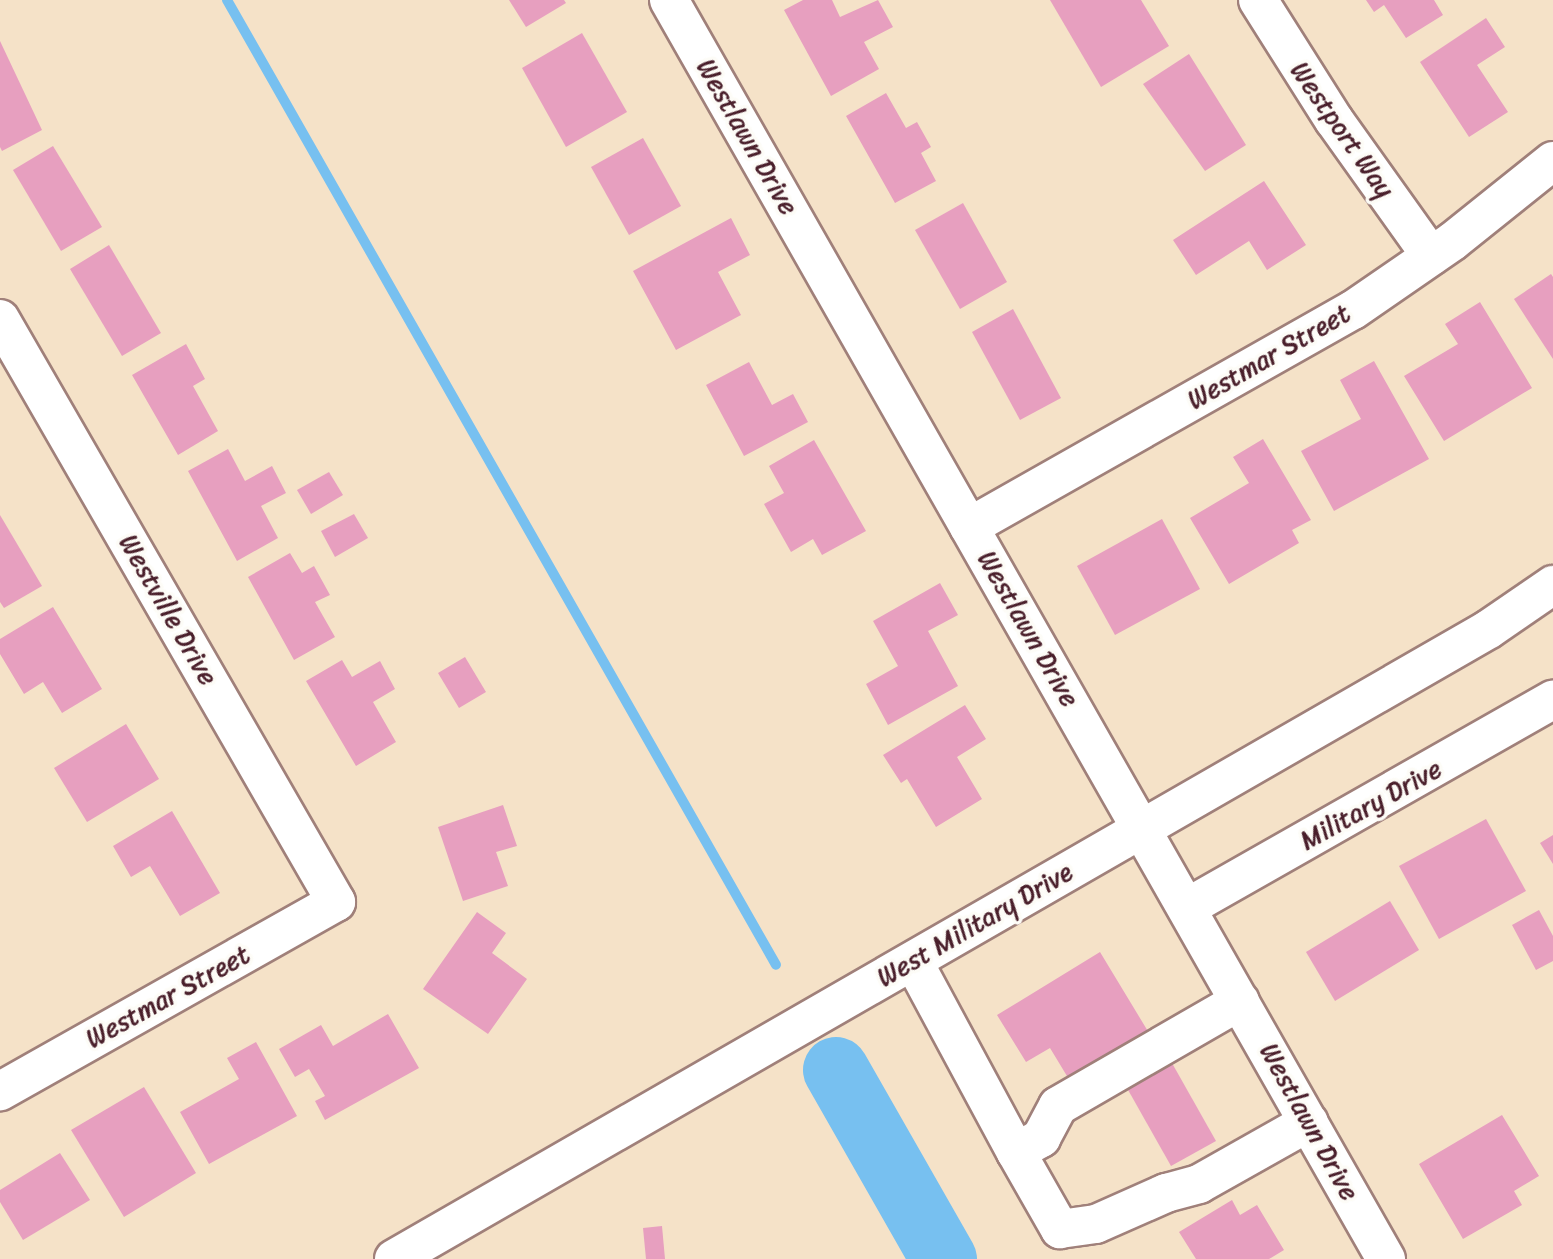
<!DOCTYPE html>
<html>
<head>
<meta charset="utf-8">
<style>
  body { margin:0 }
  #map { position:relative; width:1553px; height:1259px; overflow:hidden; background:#f5e2c8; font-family:Sriracha,sans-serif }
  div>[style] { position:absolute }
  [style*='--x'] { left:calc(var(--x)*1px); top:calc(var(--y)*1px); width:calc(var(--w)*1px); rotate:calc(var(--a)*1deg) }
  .stream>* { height:10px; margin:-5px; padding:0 5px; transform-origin:5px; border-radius:5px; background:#77c0f0 }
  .river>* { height:66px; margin:-33px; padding:0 33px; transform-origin:33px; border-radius:33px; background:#77c0f0 }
  .building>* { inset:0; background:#e79fbf }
  .roads { filter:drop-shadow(2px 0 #a0807a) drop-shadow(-2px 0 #a0807a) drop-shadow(0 2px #a0807a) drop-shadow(0 -2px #a0807a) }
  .minor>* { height:38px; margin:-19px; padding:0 19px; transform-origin:19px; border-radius:19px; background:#fff }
  .major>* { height:38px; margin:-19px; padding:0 19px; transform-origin:19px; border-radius:19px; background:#fff }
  span { translate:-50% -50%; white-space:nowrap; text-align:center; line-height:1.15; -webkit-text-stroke:7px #fdfcf7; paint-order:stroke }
  .street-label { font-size:26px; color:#4a1f2b }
</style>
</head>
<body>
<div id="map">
  <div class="stream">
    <i style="--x:227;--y:0;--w:1110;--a:60.36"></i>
  </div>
  <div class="river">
    <i style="--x:836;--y:1070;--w:218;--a:60.3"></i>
  </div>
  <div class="building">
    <i style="clip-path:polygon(509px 0,564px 0,566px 3px,526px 27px)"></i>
    <i style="clip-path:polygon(803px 0,832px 0,840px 17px,878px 0,893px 27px,864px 42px,879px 69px,831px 96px,784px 10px)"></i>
    <i style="clip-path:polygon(1050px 0,1141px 0,1169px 46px,1101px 87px)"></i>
    <i style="clip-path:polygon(1366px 0,1434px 0,1443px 15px,1406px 38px,1384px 5px,1374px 12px)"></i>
    <i style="clip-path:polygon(1486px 18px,1505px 47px,1477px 65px,1508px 112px,1469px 137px,1420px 62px)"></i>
    <i style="clip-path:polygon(582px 33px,627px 112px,566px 147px,522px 68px)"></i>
    <i style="clip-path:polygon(0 41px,42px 130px,2px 151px,0 147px)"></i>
    <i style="clip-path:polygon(1189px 54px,1246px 145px,1205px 171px,1143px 84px)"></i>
    <i style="clip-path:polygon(886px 93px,906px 128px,917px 122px,931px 147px,921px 153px,936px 181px,895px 203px,846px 116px)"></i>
    <i style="clip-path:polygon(643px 138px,681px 206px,629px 235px,591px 167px)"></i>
    <i style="clip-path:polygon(53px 146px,102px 227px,61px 251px,13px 170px)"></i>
    <i style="clip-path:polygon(1264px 181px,1306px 245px,1267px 270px,1249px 241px,1196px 275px,1173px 240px)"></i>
    <i style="clip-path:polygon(963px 203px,1007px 282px,960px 309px,915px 230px)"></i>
    <i style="clip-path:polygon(731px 218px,750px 255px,718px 272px,741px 315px,676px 350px,633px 271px)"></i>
    <i style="clip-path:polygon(109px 245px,161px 333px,122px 356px,70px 269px)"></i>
    <i style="clip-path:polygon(1551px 274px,1553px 277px,1553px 359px,1514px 299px)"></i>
    <i style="clip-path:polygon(1480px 302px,1532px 388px,1444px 441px,1404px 376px,1458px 344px,1445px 324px)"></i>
    <i style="clip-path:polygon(1013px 309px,1061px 398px,1020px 420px,972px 332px)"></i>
    <i style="clip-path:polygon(186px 344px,205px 379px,193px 386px,218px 431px,178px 455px,132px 375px)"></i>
    <i style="clip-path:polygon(1374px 361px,1429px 459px,1334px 511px,1301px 451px,1361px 419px,1340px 380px)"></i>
    <i style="clip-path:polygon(749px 362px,772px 405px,793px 394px,808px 422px,744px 456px,706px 385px)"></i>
    <i style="clip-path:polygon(1263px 439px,1311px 520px,1292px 530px,1299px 543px,1229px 584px,1190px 518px,1249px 483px,1233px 457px)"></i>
    <i style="clip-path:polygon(814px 440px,866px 531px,822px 555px,813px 539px,791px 552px,764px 504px,784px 493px,769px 466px)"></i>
    <i style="clip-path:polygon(228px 449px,245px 481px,272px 466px,286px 493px,261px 506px,278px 538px,237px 561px,188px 471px)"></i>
    <i style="clip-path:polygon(329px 472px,343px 495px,311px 514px,297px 490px)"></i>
    <i style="clip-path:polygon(354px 514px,368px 538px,335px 557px,321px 531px)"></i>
    <i style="clip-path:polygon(0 515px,42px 586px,4px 608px,0 602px)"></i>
    <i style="clip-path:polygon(1162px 519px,1200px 589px,1115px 635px,1077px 566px)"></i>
    <i style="clip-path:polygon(290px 553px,302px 573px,314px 566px,330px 595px,315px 602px,335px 637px,294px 660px,248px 577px)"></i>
    <i style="clip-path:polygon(940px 583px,958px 615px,928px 631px,958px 686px,888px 725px,866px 684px,898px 666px,873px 621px)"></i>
    <i style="clip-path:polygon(53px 607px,102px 689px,62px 713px,43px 682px,24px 694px,0 654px,0 639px)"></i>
    <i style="clip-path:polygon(465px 657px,486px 692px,459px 708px,438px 673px)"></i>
    <i style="clip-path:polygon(342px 660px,352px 677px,380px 661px,395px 689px,373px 702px,396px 742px,356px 766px,306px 681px)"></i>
    <i style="clip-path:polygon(965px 705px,986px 739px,957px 757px,982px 799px,936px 827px,907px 779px,901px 783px,883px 755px)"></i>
    <i style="clip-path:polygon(126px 724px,159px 779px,87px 822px,54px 768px)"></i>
    <i style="clip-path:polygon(503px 805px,517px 846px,496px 852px,508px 886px,463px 901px,438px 827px)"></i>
    <i style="clip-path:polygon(172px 811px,220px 893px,180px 916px,150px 866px,131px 877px,113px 846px)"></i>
    <i style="clip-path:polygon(1486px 819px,1526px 891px,1439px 939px,1399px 866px)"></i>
    <i style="clip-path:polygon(1553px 835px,1553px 864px,1540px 843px)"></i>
    <i style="clip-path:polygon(1390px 901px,1419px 950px,1335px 1001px,1306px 952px)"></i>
    <i style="clip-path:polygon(1539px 910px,1553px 936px,1553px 961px,1536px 970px,1512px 925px)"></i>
    <i style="clip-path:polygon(477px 912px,506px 933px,492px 953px,527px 979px,488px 1034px,423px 989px)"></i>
    <i style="clip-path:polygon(1100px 952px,1149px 1033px,1070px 1081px,1050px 1048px,1026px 1062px,997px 1015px)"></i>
    <i style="clip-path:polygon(388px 1014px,419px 1068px,325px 1120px,315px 1101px,325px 1096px,309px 1069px,295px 1077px,279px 1049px,321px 1025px,333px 1046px)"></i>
    <i style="clip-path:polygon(256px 1042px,297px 1116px,209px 1164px,180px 1112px,239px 1079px,227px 1058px)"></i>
    <i style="clip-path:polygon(1168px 1056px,1216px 1141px,1171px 1166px,1123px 1081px)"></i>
    <i style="clip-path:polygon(144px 1087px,196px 1173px,124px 1217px,71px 1130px)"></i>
    <i style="clip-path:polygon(1502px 1115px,1539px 1176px,1514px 1191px,1522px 1205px,1463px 1239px,1419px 1164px)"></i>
    <i style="clip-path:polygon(60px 1153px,90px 1200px,23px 1240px,0 1202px,0 1190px)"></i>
    <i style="clip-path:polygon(1232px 1200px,1240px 1215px,1257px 1205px,1284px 1250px,1269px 1259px,1196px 1259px,1179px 1232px)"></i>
    <i style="clip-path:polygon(662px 1226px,665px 1259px,646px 1259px,643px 1228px)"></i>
  </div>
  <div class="roads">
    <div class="minor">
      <i style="--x:669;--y:0;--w:1449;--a:60.34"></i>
      <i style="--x:1258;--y:0;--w:142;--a:57.7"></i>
      <i style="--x:1334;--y:120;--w:167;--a:54.5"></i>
      <i style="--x:0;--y:319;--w:673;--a:60.04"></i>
      <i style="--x:336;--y:902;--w:386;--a:150.6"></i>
      <i style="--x:969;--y:527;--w:441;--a:-29.5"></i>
      <i style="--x:1353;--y:310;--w:121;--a:-34.6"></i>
      <i style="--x:1453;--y:241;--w:128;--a:-38.7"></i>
      <i style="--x:1188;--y:907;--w:420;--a:-29.6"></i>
      <i style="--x:913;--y:961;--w:217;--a:61.7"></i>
      <i style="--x:1016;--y:1152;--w:29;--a:-29"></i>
      <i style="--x:1041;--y:1138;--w:36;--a:-62"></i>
      <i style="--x:1058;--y:1106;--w:210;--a:-30"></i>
      <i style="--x:1016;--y:1152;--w:89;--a:60.3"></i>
      <i style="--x:1060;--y:1229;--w:36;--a:-8"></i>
      <i style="--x:1096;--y:1224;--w:77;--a:-23.9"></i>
      <i style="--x:1166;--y:1193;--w:34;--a:-15"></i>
      <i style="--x:1199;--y:1184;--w:126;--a:-29.4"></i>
    </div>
    <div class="major">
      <i style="--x:394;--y:1259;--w:1263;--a:-29.91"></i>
      <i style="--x:1489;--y:629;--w:78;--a:-34.5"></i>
    </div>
  </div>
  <div class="street-label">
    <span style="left:1342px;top:130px;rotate:55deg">Westport Way</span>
    <span style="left:747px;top:137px;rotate:60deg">Westlawn Drive</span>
    <span style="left:1269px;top:357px;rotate:-30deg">Westmar Street</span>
    <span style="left:168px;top:610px;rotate:60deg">Westville Drive</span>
    <span style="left:1028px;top:629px;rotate:60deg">Westlawn Drive</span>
    <span style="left:1371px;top:805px;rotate:-29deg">Military Drive</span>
    <span style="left:975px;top:925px;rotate:-30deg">West Military Drive</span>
    <span style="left:168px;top:997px;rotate:-29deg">Westmar Street</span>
    <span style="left:1309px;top:1122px;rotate:61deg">Westlawn Drive</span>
  </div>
</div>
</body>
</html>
